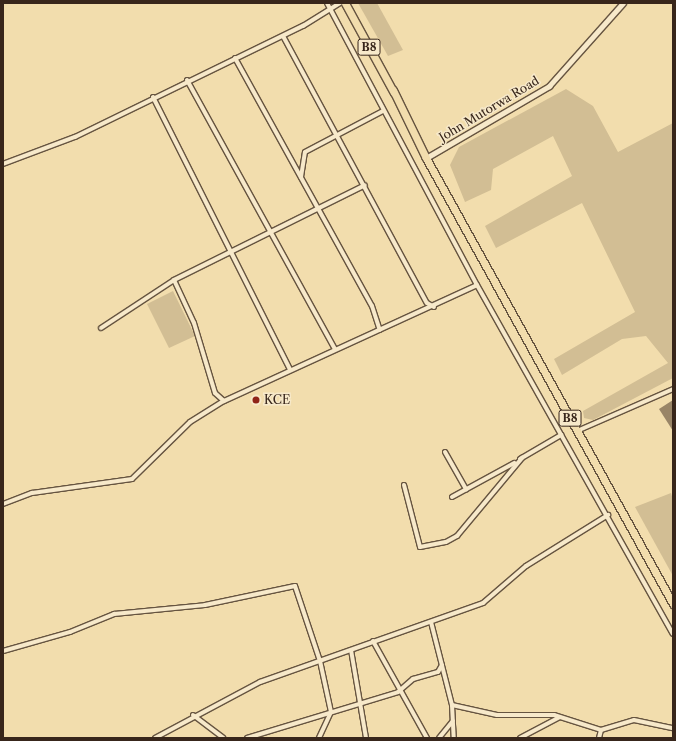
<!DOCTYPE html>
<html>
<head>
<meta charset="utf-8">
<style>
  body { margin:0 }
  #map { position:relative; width:676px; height:741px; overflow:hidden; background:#f2ddad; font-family:"Libre Caslon Text",serif }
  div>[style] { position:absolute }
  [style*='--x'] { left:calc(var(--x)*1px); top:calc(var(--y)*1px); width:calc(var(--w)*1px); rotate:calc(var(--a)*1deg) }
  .green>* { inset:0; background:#d2be94 }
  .building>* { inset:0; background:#998567 }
  .roads { filter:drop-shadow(1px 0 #665440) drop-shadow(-1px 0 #665440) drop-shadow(0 1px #665440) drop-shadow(0 -1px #665440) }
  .minor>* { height:4px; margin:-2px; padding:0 2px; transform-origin:2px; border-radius:2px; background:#f7e9ca }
  .tertiary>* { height:5px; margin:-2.5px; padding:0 2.5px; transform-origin:2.5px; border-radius:2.5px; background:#f7e9ca }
  .trunk>* { height:7px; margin:-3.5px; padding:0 3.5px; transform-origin:3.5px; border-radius:3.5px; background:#f2ddad }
  .dots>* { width:11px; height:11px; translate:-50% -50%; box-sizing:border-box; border:2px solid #f7e9ca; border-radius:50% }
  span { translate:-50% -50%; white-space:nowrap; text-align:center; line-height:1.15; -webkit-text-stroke:3px #f7e9ca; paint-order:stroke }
  .shield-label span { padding:1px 3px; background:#f7e9ca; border:1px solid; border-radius:3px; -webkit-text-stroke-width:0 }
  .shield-label { font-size:11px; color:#38261b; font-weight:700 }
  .street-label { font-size:12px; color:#38261b }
  .poi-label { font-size:12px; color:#38261b }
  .left { translate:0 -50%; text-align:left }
  .frame { position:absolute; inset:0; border:4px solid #38261b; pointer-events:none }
</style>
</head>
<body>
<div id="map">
  <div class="green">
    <i style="clip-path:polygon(358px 3px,377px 3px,403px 50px,388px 56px)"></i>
    <i style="clip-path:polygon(566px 89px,593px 106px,618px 152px,673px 123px,673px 378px,593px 420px,584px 418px,583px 411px,668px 363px,646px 336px,622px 339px,562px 375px,554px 359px,635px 312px,582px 203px,496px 248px,485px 226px,572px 176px,553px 136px,493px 169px,491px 190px,465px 202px,450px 165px,459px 147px)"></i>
    <i style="clip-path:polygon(173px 291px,195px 336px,169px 348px,147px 304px)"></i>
    <i style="clip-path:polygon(671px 493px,673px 500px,673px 576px,635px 507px)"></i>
  </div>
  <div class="building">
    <i style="clip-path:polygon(673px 400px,673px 431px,659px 409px)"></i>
  </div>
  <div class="roads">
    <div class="minor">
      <i style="--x:327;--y:3;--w:319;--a:62"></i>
      <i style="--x:477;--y:285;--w:400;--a:60.7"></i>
      <i style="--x:283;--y:36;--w:303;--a:61.7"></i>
      <i style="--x:427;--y:303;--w:8;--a:30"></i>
      <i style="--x:235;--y:58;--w:283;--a:61.1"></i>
      <i style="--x:372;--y:306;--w:25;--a:72"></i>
      <i style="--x:187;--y:80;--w:307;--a:61.2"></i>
      <i style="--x:153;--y:97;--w:305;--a:63.3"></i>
      <i style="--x:3;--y:164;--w:77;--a:-20.6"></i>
      <i style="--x:75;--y:137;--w:254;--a:-26"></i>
      <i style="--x:303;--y:26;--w:44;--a:-31.9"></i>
      <i style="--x:301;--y:177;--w:25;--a:-81"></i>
      <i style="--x:305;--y:152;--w:88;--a:-27.7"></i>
      <i style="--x:174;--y:280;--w:47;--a:65.1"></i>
      <i style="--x:194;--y:323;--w:73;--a:73.3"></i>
      <i style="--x:215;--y:393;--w:12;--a:42"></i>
      <i style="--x:224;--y:401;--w:278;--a:-24.6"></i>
      <i style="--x:101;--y:328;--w:87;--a:-33.3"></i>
      <i style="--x:174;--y:280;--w:213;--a:-26.4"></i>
      <i style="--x:577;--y:431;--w:105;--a:-23.6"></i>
      <i style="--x:445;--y:452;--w:43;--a:60.4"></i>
      <i style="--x:520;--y:459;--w:48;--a:-30.3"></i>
      <i style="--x:404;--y:485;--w:64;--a:75.5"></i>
      <i style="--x:420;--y:547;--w:26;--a:-11"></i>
      <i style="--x:446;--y:542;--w:13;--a:-29"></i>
      <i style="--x:457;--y:536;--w:102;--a:-50.2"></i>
      <i style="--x:452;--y:497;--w:71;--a:-28.7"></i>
      <i style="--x:3;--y:504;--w:31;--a:-21"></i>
      <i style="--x:32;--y:493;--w:101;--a:-8"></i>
      <i style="--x:132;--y:479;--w:81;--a:-44.5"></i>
      <i style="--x:190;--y:422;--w:40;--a:-32"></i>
      <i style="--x:431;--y:622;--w:86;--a:75.8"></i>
      <i style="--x:452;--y:705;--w:33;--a:87"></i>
      <i style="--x:373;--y:641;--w:111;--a:60.9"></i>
      <i style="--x:351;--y:650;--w:89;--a:80.3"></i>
      <i style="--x:3;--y:651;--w:70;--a:-15.8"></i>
      <i style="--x:70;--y:632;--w:48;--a:-22.2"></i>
      <i style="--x:114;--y:614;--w:91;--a:-5.6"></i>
      <i style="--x:205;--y:605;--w:92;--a:-11.9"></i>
      <i style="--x:295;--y:586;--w:79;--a:71.6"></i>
      <i style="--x:320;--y:661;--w:52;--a:77.8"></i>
      <i style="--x:331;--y:712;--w:29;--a:115"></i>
      <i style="--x:452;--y:705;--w:46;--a:12.5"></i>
      <i style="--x:497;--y:715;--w:57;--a:0"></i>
      <i style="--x:554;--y:715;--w:49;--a:17.7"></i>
      <i style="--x:601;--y:730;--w:34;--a:-17"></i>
      <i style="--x:634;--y:720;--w:40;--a:12"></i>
      <i style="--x:193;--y:715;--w:38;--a:37"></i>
      <i style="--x:155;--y:738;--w:119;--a:-28.1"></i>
      <i style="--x:260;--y:682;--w:237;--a:-19.5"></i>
      <i style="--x:483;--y:603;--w:57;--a:-40.7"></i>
      <i style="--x:526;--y:566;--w:97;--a:-31.9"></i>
      <i style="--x:247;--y:738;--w:158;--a:-16.9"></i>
      <i style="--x:398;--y:692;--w:20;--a:-41"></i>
      <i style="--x:413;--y:679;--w:26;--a:-16"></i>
      <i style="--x:438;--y:672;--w:8;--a:-60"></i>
      <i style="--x:439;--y:738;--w:22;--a:-51"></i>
      <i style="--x:520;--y:738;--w:45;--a:-27.7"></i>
      <i style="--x:599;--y:738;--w:8;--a:-76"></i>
    </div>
    <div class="tertiary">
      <i style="--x:426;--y:158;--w:143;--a:-30.3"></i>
      <i style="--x:549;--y:86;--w:111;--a:-48.3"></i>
    </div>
    <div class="trunk">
      <i style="--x:345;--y:3;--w:102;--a:61.4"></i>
      <i style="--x:393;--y:90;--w:76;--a:64.1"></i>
      <i style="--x:426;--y:158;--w:510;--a:61.02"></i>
    </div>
  </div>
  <div class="dots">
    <i style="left:256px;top:400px;background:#8f2418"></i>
  </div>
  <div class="shield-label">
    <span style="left:369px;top:47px">B8</span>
    <span style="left:570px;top:418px">B8</span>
  </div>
  <div class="street-label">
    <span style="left:489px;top:109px;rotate:-31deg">John Mutorwa Road</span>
  </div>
  <div class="poi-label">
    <span class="left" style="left:264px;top:400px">KCE</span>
  </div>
  <div class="frame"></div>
</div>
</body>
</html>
